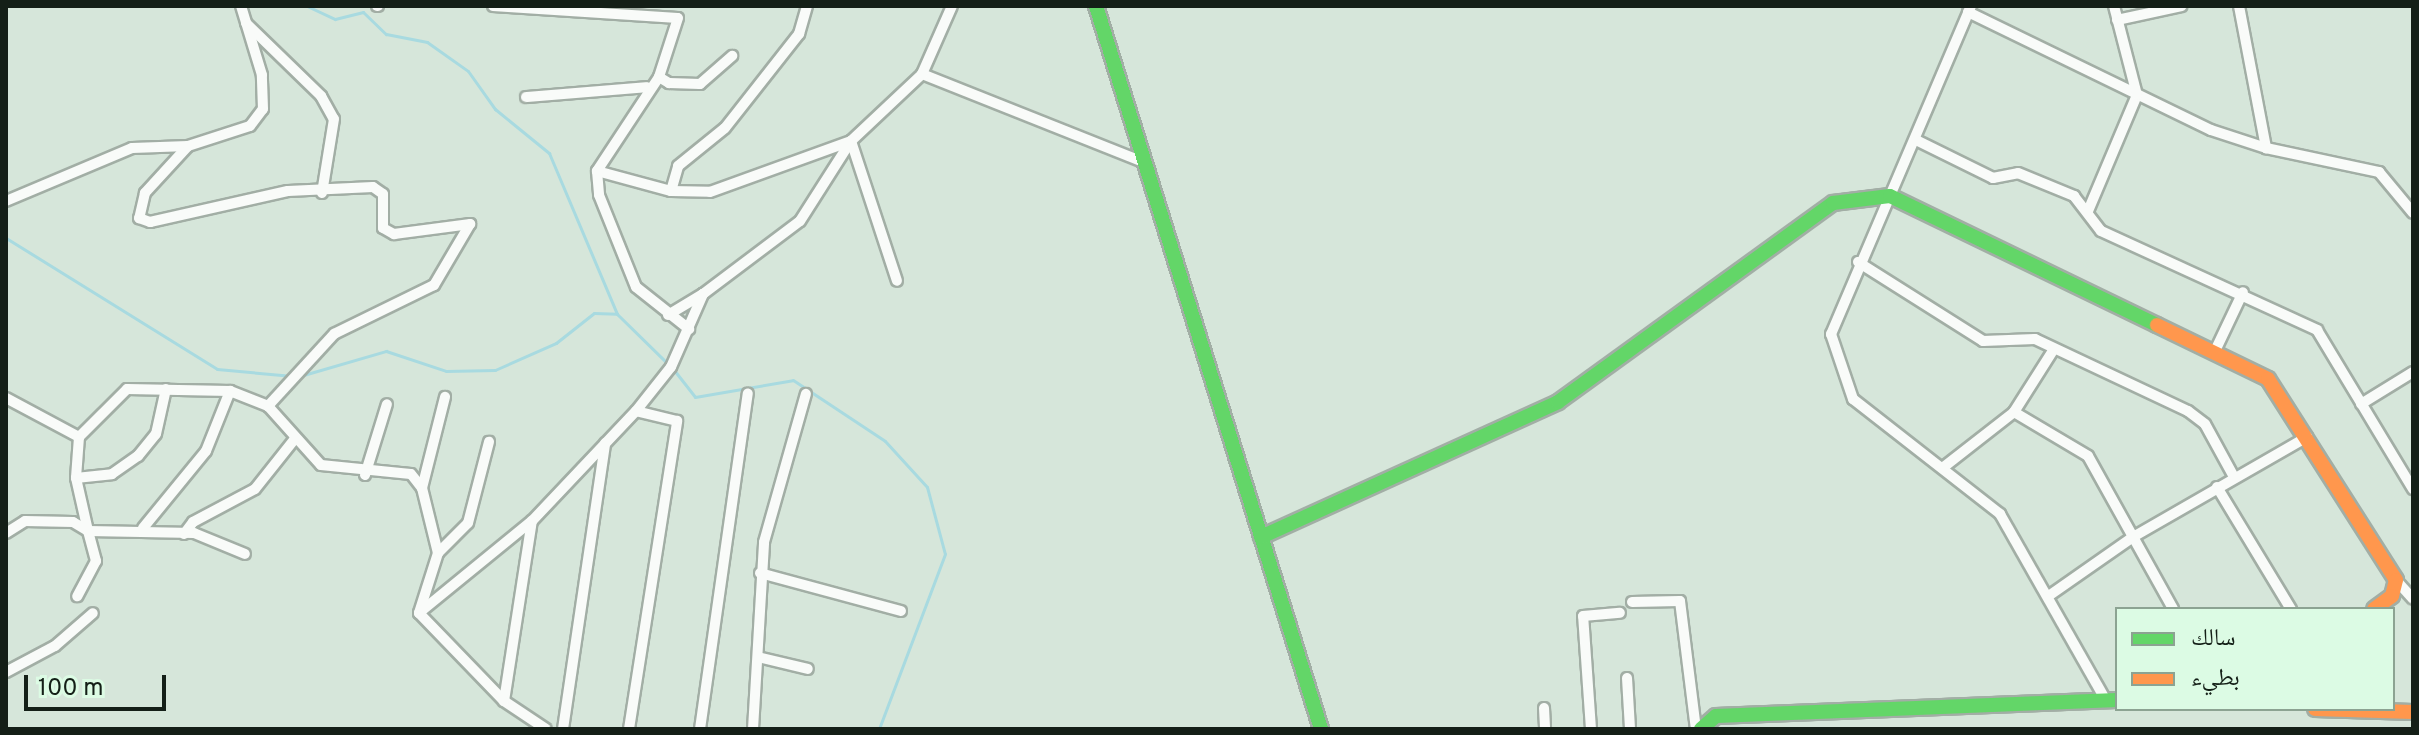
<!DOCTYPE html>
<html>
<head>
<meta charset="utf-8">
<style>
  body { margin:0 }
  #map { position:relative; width:2419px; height:735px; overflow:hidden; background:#d6e6da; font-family:Overpass,"Noto Naskh Arabic",sans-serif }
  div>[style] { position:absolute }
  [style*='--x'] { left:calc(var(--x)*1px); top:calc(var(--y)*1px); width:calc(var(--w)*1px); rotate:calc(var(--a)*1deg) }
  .stream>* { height:3px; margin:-1.5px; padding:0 1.5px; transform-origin:1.5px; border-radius:1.5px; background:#a8dae0 }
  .roads { filter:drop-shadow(2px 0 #a2aea5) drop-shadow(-2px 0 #a2aea5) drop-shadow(0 2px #a2aea5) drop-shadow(0 -2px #a2aea5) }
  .street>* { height:10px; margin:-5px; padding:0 5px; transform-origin:5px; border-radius:5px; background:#f9fbf9 }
  .fast>* { height:14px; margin:-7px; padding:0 7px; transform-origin:7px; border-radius:7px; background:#63d668 }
  .slow>* { height:14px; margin:-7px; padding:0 7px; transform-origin:7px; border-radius:7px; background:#ff974d }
  span { translate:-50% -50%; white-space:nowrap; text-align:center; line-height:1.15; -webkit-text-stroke:8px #dcfbe4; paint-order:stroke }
  .frame { position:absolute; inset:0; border:8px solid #141f17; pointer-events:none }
  .legend { position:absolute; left:2115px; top:607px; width:280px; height:104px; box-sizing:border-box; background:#dcfbe4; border:2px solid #8ca392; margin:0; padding:10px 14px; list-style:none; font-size:24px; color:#141f17 }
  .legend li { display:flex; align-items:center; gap:16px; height:40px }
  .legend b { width:40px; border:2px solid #8ca392 }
  .scale { position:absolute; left:24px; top:675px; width:142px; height:36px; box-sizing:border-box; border:4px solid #141f17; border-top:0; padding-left:10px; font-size:24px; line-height:28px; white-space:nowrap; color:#141f17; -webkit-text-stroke:6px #dcfbe4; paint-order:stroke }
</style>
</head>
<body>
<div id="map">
  <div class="stream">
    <i style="--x:307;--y:6;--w:31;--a:25"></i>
    <i style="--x:335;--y:19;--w:29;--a:-14"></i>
    <i style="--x:363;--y:12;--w:32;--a:44"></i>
    <i style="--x:386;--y:34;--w:42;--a:11"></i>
    <i style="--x:427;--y:42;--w:50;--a:35.3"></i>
    <i style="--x:468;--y:71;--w:47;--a:54.6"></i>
    <i style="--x:495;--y:109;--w:70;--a:39.2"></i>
    <i style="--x:549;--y:153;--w:175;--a:67.1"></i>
    <i style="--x:617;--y:314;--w:73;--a:44.4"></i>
    <i style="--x:6;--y:238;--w:248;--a:31.8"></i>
    <i style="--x:217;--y:369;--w:76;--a:5.3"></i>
    <i style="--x:674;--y:370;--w:34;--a:52"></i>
    <i style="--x:695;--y:397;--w:99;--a:-9.8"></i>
    <i style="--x:793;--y:380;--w:110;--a:33.5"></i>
    <i style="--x:885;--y:441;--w:62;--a:47.6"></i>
    <i style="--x:927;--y:487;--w:69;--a:75"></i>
    <i style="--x:945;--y:554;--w:187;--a:110.7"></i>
    <i style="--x:300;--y:376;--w:90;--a:-16.2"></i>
    <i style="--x:386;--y:351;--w:63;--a:18.4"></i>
    <i style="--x:446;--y:371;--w:49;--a:-1.2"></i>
    <i style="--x:495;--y:370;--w:67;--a:-23.9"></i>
    <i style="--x:556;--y:343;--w:48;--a:-38.3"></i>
    <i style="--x:594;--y:313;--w:23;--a:2"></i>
  </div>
  <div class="roads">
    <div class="street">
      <i style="--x:377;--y:6;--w:1;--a:0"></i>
      <i style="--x:493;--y:6;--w:185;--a:3.7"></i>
      <i style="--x:678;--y:18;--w:62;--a:107.9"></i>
      <i style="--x:659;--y:77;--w:12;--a:31"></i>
      <i style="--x:669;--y:83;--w:31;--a:2"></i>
      <i style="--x:700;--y:84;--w:43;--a:-41.2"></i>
      <i style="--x:1971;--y:6;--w:357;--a:113.1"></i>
      <i style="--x:1831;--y:334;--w:69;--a:71.3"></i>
      <i style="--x:1853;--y:399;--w:187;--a:38"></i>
      <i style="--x:2000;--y:514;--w:213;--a:60.4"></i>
      <i style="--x:2239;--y:6;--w:145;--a:79.2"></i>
      <i style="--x:2266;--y:148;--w:116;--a:12"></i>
      <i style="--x:2379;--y:172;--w:53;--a:50.3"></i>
      <i style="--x:1968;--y:12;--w:270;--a:25.9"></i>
      <i style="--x:2211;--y:130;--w:58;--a:18.1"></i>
      <i style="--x:2117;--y:20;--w:66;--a:-12.2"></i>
      <i style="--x:246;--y:23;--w:105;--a:44.2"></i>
      <i style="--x:321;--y:96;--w:26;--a:61"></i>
      <i style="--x:334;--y:119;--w:75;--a:99.2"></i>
      <i style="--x:922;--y:74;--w:241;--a:21.7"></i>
      <i style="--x:659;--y:77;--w:113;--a:123.4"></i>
      <i style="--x:597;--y:171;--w:24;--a:85"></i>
      <i style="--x:599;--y:195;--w:99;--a:68.1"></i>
      <i style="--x:636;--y:287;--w:68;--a:38.4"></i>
      <i style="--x:526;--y:97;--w:121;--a:-4.7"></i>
      <i style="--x:1916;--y:140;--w:86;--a:26.3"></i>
      <i style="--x:1993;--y:178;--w:25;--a:-11"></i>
      <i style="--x:2018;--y:173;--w:61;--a:22.3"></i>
      <i style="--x:2074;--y:196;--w:44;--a:52.4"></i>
      <i style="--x:2101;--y:231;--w:238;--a:24.6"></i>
      <i style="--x:2317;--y:330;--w:186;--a:58.9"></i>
      <i style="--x:188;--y:146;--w:64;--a:132.5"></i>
      <i style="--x:145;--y:193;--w:26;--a:103"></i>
      <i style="--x:139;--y:218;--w:12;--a:20"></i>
      <i style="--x:150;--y:222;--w:141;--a:-12.7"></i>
      <i style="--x:288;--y:191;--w:85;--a:-2.7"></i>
      <i style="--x:373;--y:187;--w:12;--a:35"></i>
      <i style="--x:383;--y:194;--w:34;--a:90"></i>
      <i style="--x:383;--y:228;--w:13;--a:29"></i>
      <i style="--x:394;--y:234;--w:77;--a:-7.5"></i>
      <i style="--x:470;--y:224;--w:71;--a:120.5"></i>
      <i style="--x:434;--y:285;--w:111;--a:153.9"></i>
      <i style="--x:334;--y:334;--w:98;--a:132.5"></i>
      <i style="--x:597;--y:171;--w:77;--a:15.1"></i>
      <i style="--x:671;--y:191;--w:39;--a:1"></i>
      <i style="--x:710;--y:192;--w:150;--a:-19.9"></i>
      <i style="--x:851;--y:141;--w:98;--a:-43.3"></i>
      <i style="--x:922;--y:74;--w:74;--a:-66.2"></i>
      <i style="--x:671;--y:191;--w:26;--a:-74"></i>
      <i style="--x:678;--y:166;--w:60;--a:-39"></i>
      <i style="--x:725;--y:128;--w:120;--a:-51.8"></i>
      <i style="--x:799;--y:34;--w:29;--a:-74"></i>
      <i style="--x:6;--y:201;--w:137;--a:-22.8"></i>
      <i style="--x:132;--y:148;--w:56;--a:-2"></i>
      <i style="--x:188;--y:146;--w:65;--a:-17.9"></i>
      <i style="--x:250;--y:126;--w:21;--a:-53"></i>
      <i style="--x:263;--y:109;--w:34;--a:-92"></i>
      <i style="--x:262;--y:75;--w:72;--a:-106.9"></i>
      <i style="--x:2088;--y:211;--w:126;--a:-67.1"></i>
      <i style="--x:2137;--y:95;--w:92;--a:-104.5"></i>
      <i style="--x:1858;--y:262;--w:148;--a:32.3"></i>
      <i style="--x:1983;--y:341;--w:52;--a:-2.2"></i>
      <i style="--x:2035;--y:339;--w:169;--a:25.2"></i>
      <i style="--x:2188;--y:411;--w:21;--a:37"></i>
      <i style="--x:2205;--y:424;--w:60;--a:61.3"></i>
      <i style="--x:668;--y:315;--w:41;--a:-31"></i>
      <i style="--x:2215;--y:351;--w:65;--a:-64.6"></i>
      <i style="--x:6;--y:398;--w:83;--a:28.1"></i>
      <i style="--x:79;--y:437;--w:68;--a:-45"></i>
      <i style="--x:127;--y:389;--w:103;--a:1.1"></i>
      <i style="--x:230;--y:391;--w:41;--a:21.5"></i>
      <i style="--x:268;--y:406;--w:79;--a:48.1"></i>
      <i style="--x:321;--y:465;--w:90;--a:5.7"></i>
      <i style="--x:411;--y:474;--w:18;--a:52"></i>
      <i style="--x:422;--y:488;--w:67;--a:76.2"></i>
      <i style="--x:438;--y:553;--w:63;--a:107.6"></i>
      <i style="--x:419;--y:613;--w:122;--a:46"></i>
      <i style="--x:504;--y:701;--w:50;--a:33.7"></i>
      <i style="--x:2361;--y:404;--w:61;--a:-31.6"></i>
      <i style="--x:2014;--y:412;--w:86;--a:30.7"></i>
      <i style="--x:2088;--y:456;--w:175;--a:60.9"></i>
      <i style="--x:79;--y:437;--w:41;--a:94.2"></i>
      <i style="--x:76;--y:478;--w:54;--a:77.2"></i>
      <i style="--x:88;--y:531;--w:106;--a:1.1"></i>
      <i style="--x:194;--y:533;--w:55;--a:22.4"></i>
      <i style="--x:1945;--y:466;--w:88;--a:-38"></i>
      <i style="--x:2014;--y:412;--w:75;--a:-57.6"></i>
      <i style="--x:365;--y:475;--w:74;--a:-72.8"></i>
      <i style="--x:76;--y:478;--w:36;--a:-6"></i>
      <i style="--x:112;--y:474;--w:32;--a:-35"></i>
      <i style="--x:138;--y:456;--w:28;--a:-51"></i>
      <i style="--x:156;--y:434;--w:46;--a:-77.5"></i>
      <i style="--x:2217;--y:487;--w:143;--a:58.8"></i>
      <i style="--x:422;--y:488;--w:94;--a:-75.8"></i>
      <i style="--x:143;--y:528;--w:99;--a:-50.7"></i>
      <i style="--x:206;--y:451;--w:65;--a:-68.2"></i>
      <i style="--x:6;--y:533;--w:22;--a:-32"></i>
      <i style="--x:25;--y:521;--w:48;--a:1.2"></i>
      <i style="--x:73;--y:522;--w:17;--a:31"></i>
      <i style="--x:88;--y:531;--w:31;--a:75"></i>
      <i style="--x:96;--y:561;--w:40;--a:118"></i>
      <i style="--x:184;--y:534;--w:15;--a:-53"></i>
      <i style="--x:193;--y:522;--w:70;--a:-28"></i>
      <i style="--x:255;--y:489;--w:63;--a:-51.5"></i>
      <i style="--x:438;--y:553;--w:42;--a:-45"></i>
      <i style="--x:468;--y:523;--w:84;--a:-75.5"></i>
      <i style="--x:760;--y:573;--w:146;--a:15.1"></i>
      <i style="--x:2396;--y:580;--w:25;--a:48"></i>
      <i style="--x:2050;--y:595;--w:101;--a:-34.9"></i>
      <i style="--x:2133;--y:537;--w:201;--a:-29.9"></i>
      <i style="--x:1632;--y:602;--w:48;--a:-1.2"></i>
      <i style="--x:1680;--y:601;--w:129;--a:82.9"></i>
      <i style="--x:419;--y:613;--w:146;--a:-39.2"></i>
      <i style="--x:532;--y:521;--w:151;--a:-46.6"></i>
      <i style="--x:636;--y:411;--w:56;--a:-51.5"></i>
      <i style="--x:671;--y:367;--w:80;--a:-66.3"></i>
      <i style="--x:703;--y:294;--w:121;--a:-37"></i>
      <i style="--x:800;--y:221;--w:95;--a:-57.5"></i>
      <i style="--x:851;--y:141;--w:147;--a:71.8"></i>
      <i style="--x:762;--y:658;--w:47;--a:13.4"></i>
      <i style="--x:6;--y:672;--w:55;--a:-28"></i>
      <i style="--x:55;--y:646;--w:50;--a:-41"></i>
      <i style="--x:1627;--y:678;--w:51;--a:86.6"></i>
      <i style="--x:504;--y:701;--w:182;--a:-81.2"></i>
      <i style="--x:1544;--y:708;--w:21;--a:87"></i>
      <i style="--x:563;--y:729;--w:289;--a:-81.6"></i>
      <i style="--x:629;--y:729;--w:312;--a:-81.1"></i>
      <i style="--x:677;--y:421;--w:42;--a:-166.3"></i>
      <i style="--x:700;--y:729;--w:339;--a:-81.9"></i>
      <i style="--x:753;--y:729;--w:187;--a:-86.6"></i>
      <i style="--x:764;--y:542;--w:154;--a:-74.2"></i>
      <i style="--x:1591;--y:729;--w:113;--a:-94"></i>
      <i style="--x:1583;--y:616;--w:37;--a:-5"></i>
    </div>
    <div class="fast">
      <i style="--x:1096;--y:6;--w:757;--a:72.71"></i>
      <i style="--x:1261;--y:537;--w:326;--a:-24.4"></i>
      <i style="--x:1558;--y:402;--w:339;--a:-35.9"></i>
      <i style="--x:1833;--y:203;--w:57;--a:-7"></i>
      <i style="--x:1890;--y:196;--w:297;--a:25.8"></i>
      <i style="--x:1701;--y:729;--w:20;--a:-41"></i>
      <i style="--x:1716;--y:716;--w:401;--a:-2.3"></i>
    </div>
    <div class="slow">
      <i style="--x:2157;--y:325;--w:123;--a:25.9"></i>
      <i style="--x:2268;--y:379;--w:238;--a:57.5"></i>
      <i style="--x:2396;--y:580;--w:16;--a:104"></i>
      <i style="--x:2392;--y:596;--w:22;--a:144"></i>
      <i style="--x:2315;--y:709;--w:98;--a:1.8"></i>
    </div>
  </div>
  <div class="frame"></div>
  <ul class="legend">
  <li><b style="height:10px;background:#63d668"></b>سالك</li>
  <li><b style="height:10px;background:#ff974d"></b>بطيء</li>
  </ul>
  <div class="scale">100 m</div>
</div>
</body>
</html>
